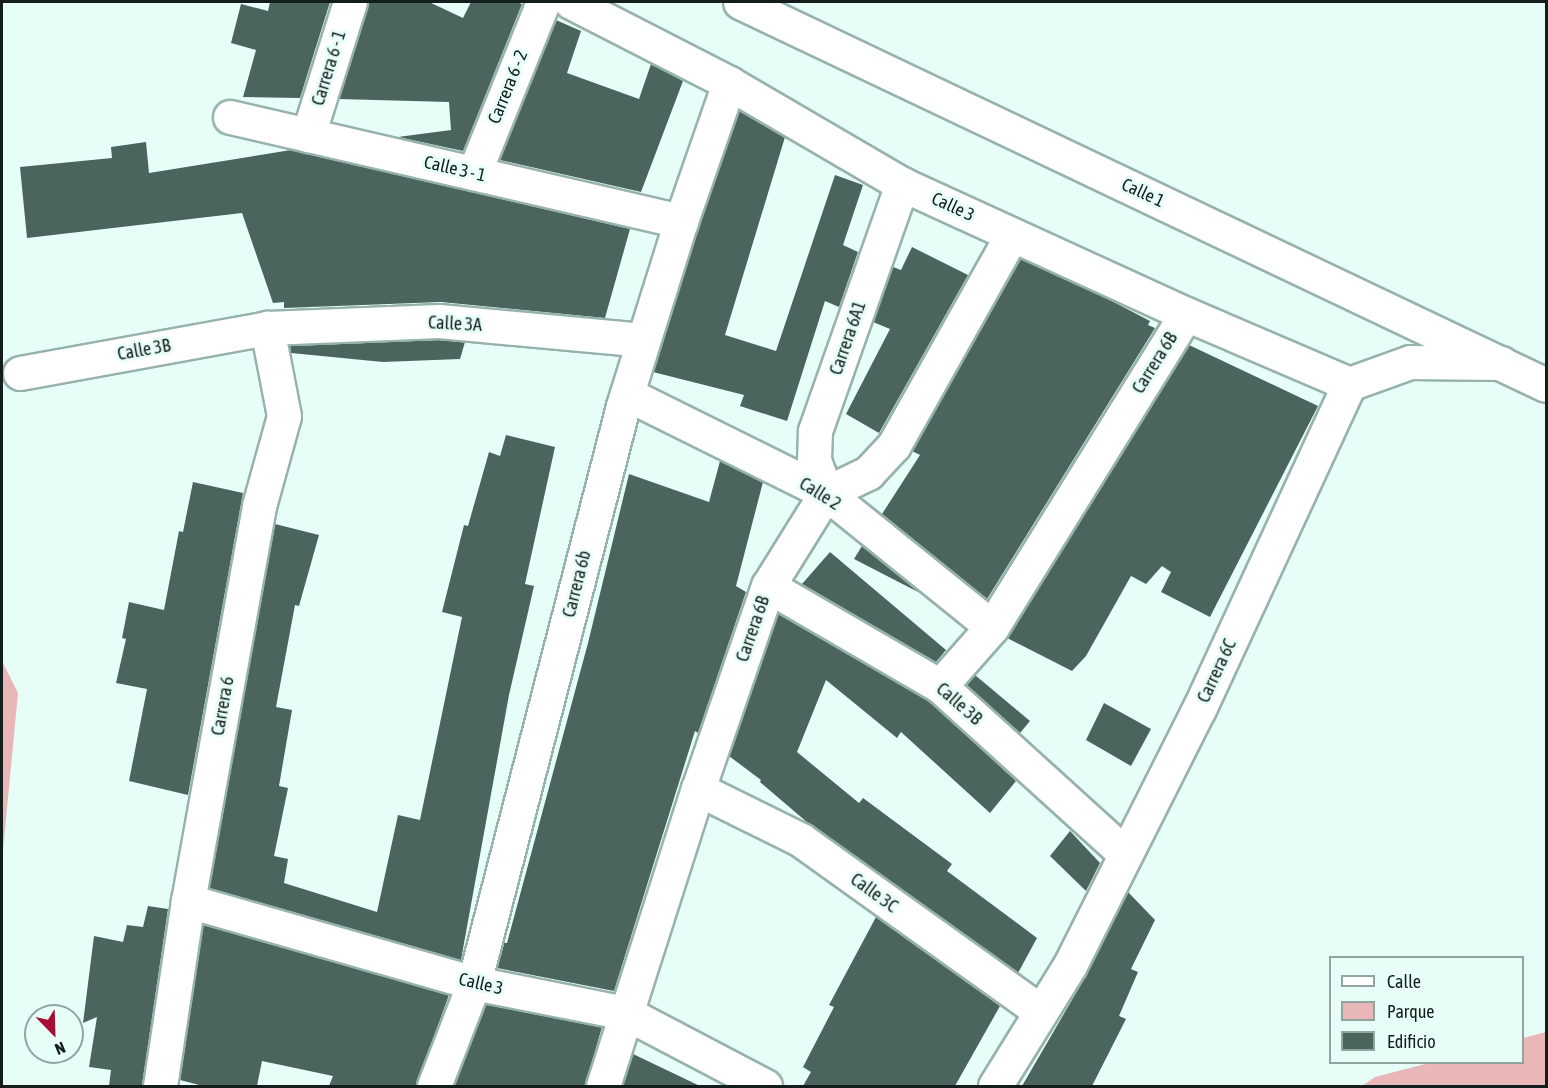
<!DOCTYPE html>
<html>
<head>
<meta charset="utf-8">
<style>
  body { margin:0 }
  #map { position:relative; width:1548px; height:1088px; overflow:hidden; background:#e7fef8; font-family:"Asap Condensed",sans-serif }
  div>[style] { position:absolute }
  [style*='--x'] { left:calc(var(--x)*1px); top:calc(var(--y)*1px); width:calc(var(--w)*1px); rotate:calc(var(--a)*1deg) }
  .green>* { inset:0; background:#e9b7b8 }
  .building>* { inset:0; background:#4b645e }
  .roads { filter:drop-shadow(2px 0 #97b2ac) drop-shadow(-2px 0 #97b2ac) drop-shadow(0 2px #97b2ac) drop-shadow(0 -2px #97b2ac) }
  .minor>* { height:33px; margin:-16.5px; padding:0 16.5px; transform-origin:16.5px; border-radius:16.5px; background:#fff }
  span { translate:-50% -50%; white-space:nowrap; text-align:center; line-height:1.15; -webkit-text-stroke:6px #e7fef8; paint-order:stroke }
  .street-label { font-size:18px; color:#131d1b }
  .frame { position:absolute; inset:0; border:3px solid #131d1b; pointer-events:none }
  .legend { position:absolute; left:1329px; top:956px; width:195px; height:108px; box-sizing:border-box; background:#e7fef8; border:2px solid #92a4a0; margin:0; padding:8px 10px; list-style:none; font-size:18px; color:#131d1b }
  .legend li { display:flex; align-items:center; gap:12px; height:30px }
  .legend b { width:30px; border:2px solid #92a4a0 }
  .north { position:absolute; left:24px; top:1004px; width:60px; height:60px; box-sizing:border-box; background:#e7fef8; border:2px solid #92a4a0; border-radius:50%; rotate:157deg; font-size:16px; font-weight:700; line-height:24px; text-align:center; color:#131d1b }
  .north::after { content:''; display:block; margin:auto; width:21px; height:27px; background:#a70e36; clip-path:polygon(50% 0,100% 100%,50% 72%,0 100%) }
</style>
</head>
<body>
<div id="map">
  <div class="green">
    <i style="clip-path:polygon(2px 661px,18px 693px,2px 861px)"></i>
    <i style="clip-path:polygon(1546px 1032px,1546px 1086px,1362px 1086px,1375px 1077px,1429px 1063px,1522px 1062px,1523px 1038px)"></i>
  </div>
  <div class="building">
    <i style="clip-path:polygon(270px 2px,330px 2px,300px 98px,243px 97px,256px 50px,231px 43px,241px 4px,268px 11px)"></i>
    <i style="clip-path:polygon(368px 2px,429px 2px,463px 18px,471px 2px,516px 2px,522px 4px,463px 151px,398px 137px,451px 130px,449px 102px,339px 99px)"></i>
    <i style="clip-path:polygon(556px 20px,581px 31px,567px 73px,639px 99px,651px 64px,683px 81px,641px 192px,500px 160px)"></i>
    <i style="clip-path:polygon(739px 111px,785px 137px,725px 335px,776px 351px,835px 175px,863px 185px,843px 245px,858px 252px,839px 307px,825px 301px,787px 421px,740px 406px,744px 395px,653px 372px,699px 227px)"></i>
    <i style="clip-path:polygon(146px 142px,149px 173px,291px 150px,630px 229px,605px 318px,441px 302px,284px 308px,284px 302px,273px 303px,242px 213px,27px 238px,20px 167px,112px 158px,111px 147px)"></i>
    <i style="clip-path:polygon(912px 247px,968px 275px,879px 433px,846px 414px,890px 329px,873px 322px,893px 267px,901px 270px)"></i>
    <i style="clip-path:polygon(1021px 259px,1106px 298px,1150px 321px,1148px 325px,1155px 328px,987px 599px,882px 514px,920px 455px,912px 451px)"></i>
    <i style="clip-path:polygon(439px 340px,465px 342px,460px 359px,383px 362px,291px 353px,290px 346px)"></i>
    <i style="clip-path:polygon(1189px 345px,1318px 406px,1210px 617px,1161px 592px,1171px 572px,1162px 566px,1146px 584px,1131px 576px,1086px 656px,1072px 671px,1007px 638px)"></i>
    <i style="clip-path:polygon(506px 435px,555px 447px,525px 584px,534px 586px,509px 695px,461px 960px,209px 888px,275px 524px,319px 535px,299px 606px,295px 605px,276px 707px,292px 710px,279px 786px,288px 788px,274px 856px,288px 859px,284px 883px,377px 912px,398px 815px,420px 820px,462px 617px,442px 612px,464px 525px,468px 526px,489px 452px,500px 456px)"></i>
    <i style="clip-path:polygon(720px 461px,763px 482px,736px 586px,746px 592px,698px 733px,695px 731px,614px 991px,497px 968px,504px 943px,507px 943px,588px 643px,629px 474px,709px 502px)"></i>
    <i style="clip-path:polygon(193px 482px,243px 493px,188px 795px,129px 781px,147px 689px,116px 683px,126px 639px,122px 638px,129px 602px,164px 610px,179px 531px,183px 532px)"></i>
    <i style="clip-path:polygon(862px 546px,920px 593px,854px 559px)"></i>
    <i style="clip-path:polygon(830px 552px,946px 650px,936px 662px,802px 584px)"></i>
    <i style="clip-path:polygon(778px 614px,929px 701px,1016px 781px,990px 813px,901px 732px,897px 738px,826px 680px,797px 752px,859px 803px,863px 798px,952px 864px,947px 871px,1037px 938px,1018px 973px,808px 823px,760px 782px,761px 780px,729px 756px)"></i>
    <i style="clip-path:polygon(975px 675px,1030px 721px,1020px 733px,966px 685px)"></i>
    <i style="clip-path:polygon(1104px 703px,1151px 729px,1131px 766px,1086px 740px)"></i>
    <i style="clip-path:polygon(1070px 831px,1100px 863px,1086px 891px,1050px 856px)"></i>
    <i style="clip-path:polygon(1128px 892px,1155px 920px,1131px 969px,1138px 972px,1119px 1016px,1126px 1019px,1092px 1086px,1022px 1086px,1087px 974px)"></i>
    <i style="clip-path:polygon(148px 906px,168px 909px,142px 1086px,109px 1086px,111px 1070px,89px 1067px,97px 1017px,83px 1023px,94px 936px,123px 942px,127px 925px,143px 927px)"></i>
    <i style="clip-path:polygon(876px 917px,1000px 1006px,955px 1086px,803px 1086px,811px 1072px,803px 1067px,834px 1007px,829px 1005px)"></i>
    <i style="clip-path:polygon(203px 925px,449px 995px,416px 1086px,329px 1086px,333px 1076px,262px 1061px,257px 1086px,203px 1086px,180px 1080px)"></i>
    <i style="clip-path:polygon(486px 1004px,602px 1027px,585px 1086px,454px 1086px)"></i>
    <i style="clip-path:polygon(633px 1054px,700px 1086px,623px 1086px)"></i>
  </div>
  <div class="roads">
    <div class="minor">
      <i style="--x:571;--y:2;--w:178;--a:27.1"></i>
      <i style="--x:729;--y:83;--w:200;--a:30.3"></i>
      <i style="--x:902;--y:184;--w:312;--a:24.6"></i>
      <i style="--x:1186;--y:314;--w:177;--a:23.2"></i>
      <i style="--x:740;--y:2;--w:892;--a:25.42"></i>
      <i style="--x:230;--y:117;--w:463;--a:13"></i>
      <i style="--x:308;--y:135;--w:139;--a:-72.5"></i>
      <i style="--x:474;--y:173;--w:184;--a:-68"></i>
      <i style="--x:20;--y:373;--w:251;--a:-10.3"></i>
      <i style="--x:267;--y:328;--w:172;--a:-2.3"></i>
      <i style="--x:439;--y:321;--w:205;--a:5.3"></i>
      <i style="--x:627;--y:394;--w:222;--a:26.4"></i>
      <i style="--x:826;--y:493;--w:213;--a:38.9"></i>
      <i style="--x:826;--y:493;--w:35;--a:-110"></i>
      <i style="--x:814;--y:460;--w:29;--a:-88"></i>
      <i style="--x:815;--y:431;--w:262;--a:-70.6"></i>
      <i style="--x:768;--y:586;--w:199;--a:30.2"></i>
      <i style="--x:940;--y:686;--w:250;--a:42.2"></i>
      <i style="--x:940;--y:686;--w:79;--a:-48.6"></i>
      <i style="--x:992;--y:627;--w:368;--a:-58.2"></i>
      <i style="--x:698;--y:789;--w:115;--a:26.3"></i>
      <i style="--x:801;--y:840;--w:295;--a:35.6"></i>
      <i style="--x:188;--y:901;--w:298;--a:16"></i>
      <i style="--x:474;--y:983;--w:155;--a:11.2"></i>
      <i style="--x:626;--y:1013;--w:157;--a:27.7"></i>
      <i style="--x:160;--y:1086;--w:187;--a:-81.4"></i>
      <i style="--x:188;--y:901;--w:401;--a:-79.8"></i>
      <i style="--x:259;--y:506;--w:93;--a:-74.5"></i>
      <i style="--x:284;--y:416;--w:90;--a:-100.9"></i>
      <i style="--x:434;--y:1086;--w:110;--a:-68.8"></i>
      <i style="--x:474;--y:983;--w:596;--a:-75.52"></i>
      <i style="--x:623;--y:406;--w:194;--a:-72.6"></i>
      <i style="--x:681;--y:221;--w:146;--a:-70.8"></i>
      <i style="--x:603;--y:1086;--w:312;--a:-72.3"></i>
      <i style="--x:698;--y:789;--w:215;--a:-71"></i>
      <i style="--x:768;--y:586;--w:110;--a:-58.1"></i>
      <i style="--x:826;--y:493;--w:47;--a:-25.5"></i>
      <i style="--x:868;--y:473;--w:38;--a:-47"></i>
      <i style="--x:894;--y:445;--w:241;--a:-60.7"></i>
      <i style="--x:995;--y:1086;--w:142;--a:-58.2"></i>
      <i style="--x:1070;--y:965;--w:287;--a:-63.3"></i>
      <i style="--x:1199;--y:709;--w:358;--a:-65.2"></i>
      <i style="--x:1349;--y:384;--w:65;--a:-19.8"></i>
      <i style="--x:1410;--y:362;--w:91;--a:0.6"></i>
    </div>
  </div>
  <div class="street-label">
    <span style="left:329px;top:68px;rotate:-73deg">Carrera 6 - 1</span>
    <span style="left:508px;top:87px;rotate:-68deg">Carrera 6 - 2</span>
    <span style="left:455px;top:169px;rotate:13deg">Calle 3 - 1</span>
    <span style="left:1143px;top:193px;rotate:25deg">Calle 1</span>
    <span style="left:953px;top:207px;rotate:25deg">Calle 3</span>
    <span style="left:455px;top:324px;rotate:3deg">Calle 3A</span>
    <span style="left:848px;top:338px;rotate:-71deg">Carrera 6A1</span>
    <span style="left:144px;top:350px;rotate:-10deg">Calle 3B</span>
    <span style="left:1155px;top:363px;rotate:-58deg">Carrera 6B</span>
    <span style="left:820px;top:494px;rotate:32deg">Calle 2</span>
    <span style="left:577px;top:584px;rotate:-76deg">Carrera 6b</span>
    <span style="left:753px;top:629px;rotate:-71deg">Carrera 6B</span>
    <span style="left:1217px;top:671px;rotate:-65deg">Carrera 6C</span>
    <span style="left:959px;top:704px;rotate:41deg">Calle 3B</span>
    <span style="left:223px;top:706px;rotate:-80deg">Carrera 6</span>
    <span style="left:874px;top:893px;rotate:36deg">Calle 3C</span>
    <span style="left:481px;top:984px;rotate:13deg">Calle 3</span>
  </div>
  <div class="frame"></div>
  <ul class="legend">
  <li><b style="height:8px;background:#fff"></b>Calle</li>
  <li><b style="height:16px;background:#e9b7b8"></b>Parque</li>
  <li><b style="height:16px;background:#4b645e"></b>Edificio</li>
  </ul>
  <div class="north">N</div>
</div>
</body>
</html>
